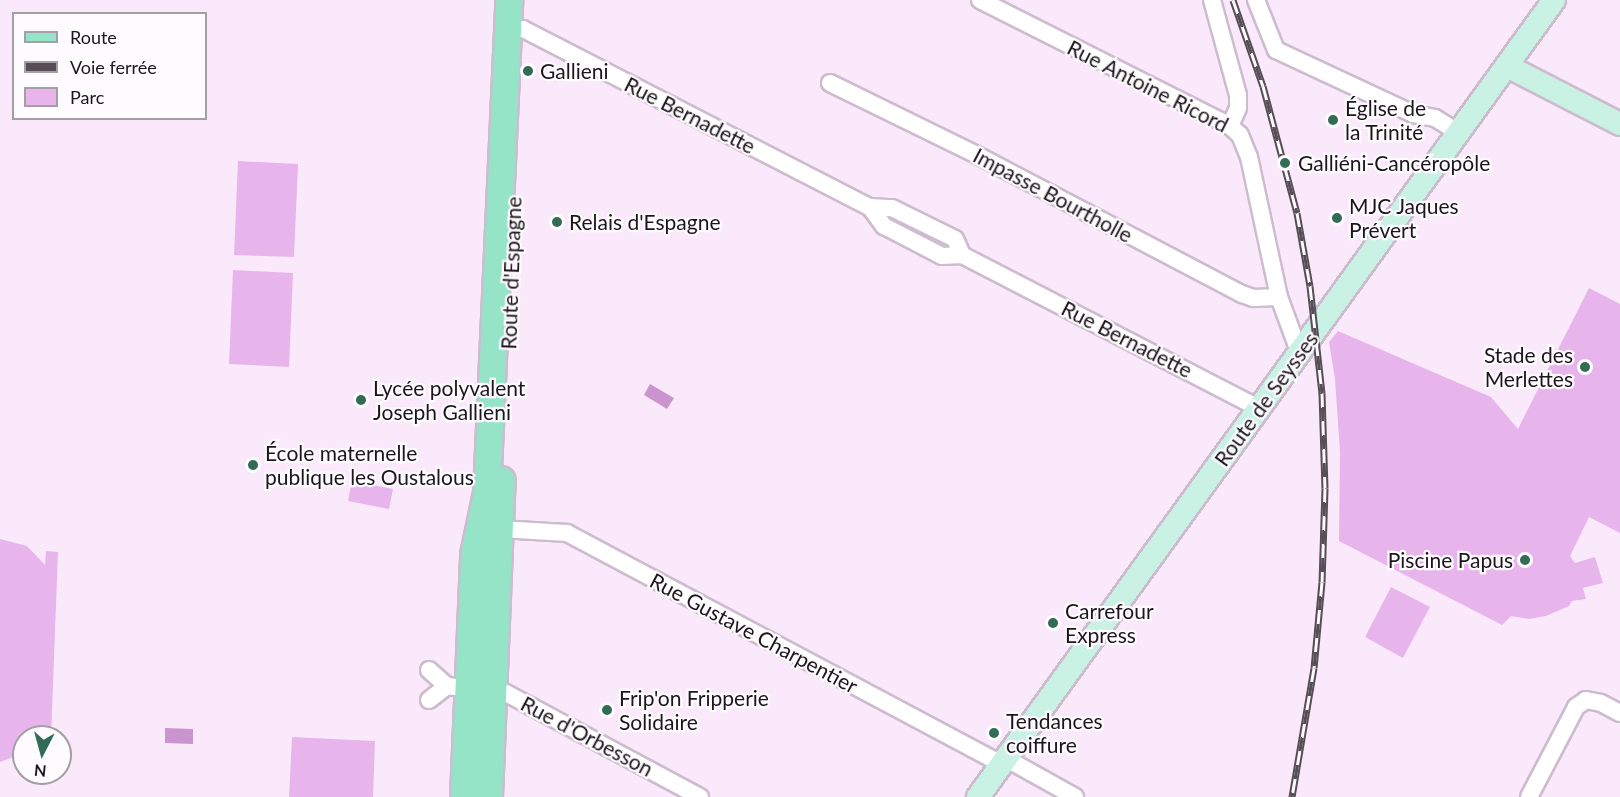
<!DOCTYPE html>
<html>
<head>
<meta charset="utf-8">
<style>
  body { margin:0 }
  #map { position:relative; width:1620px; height:797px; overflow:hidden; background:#fae8fb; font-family:Lato,sans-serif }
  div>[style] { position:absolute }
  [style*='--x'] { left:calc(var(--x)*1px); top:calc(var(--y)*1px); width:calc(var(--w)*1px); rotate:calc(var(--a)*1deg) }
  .green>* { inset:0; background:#e7b5eb }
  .water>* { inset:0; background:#ca95ce }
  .roads { filter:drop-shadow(2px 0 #cdbcce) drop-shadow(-2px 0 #cdbcce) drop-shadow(0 2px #cdbcce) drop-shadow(0 -2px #cdbcce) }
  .street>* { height:16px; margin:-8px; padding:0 8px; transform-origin:8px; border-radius:8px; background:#fff }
  .secondary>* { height:22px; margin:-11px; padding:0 11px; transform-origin:11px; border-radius:11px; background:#caf2e4 }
  .primary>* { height:26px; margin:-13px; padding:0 13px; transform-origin:13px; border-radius:13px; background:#95e4c8 }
  .rail>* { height:7px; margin-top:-3.5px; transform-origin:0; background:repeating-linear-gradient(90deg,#fefbfe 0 14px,#564d56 0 28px); box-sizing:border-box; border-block:2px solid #564d56 }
  .dots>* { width:16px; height:16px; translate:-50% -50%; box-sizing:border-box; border:3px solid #fefbfe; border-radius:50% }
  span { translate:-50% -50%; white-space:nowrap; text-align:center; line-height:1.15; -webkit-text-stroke:4.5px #fefbfe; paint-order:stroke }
  .poi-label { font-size:21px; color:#1c161c }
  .left { translate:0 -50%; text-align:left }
  .right { translate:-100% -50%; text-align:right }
  .street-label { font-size:21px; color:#1c161c }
  .legend { position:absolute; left:12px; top:12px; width:195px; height:108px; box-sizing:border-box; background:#fefbfe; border:2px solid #a49fa4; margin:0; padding:8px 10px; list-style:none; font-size:18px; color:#1c161c }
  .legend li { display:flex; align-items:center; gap:12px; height:30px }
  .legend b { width:30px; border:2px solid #a49fa4 }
  .north { position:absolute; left:12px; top:725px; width:60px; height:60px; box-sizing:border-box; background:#fefbfe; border:2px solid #a49fa4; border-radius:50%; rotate:186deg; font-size:16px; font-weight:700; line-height:24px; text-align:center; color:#1c161c }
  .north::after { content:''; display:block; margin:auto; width:21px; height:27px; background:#326c56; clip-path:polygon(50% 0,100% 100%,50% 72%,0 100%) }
</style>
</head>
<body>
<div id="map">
  <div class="green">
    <i style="clip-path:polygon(238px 161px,298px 164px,294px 257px,234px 255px)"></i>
    <i style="clip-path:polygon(233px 270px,293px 273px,289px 367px,229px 364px)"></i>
    <i style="clip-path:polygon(1589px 288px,1620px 304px,1620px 533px,1589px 517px,1570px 556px,1575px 563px,1595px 557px,1603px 583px,1583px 588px,1586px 599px,1572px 601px,1569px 606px,1546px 616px,1529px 619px,1511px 616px,1502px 625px,1339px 541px,1340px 452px,1335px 379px,1329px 342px,1338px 331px,1491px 397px,1518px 429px)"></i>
    <i style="clip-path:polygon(352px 481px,393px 489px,389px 509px,348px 501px)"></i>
    <i style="clip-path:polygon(0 539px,27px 546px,45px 565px,46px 551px,58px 552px,51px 737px,24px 737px,24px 753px,0 762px)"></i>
    <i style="clip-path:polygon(1391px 587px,1430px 607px,1403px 658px,1365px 637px)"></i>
    <i style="clip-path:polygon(292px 737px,375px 741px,373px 797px,289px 797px)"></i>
  </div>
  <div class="water">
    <i style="clip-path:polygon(650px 384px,674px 398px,667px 409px,644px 395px)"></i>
    <i style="clip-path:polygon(165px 728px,193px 729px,193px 744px,165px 743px)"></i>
  </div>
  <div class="roads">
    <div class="street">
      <i style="--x:980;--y:0;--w:280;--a:26.7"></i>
      <i style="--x:1230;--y:126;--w:13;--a:42"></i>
      <i style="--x:1240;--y:135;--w:24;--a:68"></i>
      <i style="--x:1249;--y:157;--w:143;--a:77.9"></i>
      <i style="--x:1279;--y:297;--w:61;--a:69.8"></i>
      <i style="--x:1212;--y:0;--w:98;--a:74.7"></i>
      <i style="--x:1238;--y:95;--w:13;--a:90"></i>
      <i style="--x:1238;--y:108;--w:20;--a:114"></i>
      <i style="--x:1256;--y:0;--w:54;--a:68.2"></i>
      <i style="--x:1276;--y:50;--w:151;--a:25"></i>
      <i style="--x:1413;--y:114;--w:22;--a:10"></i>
      <i style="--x:1435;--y:118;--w:28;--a:32"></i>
      <i style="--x:508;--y:28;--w:15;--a:4"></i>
      <i style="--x:523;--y:29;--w:390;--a:27.2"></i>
      <i style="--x:870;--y:207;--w:22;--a:3"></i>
      <i style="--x:892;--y:208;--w:70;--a:26.2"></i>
      <i style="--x:955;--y:239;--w:17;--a:66"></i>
      <i style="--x:830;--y:83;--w:164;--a:26.1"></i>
      <i style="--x:977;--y:155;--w:299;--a:27.7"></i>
      <i style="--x:1242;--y:294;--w:12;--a:20"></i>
      <i style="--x:1253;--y:298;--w:26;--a:-2"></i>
      <i style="--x:870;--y:207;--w:24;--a:54"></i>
      <i style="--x:884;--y:226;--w:65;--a:27.3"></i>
      <i style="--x:942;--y:256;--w:20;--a:-3"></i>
      <i style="--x:962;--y:255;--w:335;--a:27.3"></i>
      <i style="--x:500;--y:529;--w:67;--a:3.4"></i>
      <i style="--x:567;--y:533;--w:492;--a:28"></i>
      <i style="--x:429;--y:670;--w:24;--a:42"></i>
      <i style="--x:447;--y:686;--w:59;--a:6.8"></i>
      <i style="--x:506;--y:693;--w:220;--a:28.2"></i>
      <i style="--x:429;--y:700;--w:23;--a:-38"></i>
      <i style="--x:1005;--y:758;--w:80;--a:29.1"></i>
      <i style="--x:1529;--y:797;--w:102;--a:-62.4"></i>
      <i style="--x:1576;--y:707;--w:12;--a:-35"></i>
      <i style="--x:1586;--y:700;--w:15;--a:11"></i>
      <i style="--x:1601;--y:703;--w:21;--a:28"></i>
    </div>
    <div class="secondary">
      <i style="--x:1507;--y:66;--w:127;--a:27.2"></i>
      <i style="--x:978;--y:797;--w:983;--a:-54.14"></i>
    </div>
    <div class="primary">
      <i style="--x:464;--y:797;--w:242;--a:-87.6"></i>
      <i style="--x:474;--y:555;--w:63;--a:-78.2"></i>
      <i style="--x:487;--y:493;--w:493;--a:-87.4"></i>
      <i style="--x:489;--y:797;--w:317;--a:-87.7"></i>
    </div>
  </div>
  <div class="rail">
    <i style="--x:1233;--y:0;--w:91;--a:70.8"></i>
    <i style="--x:1263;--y:86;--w:131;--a:75"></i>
    <i style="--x:1297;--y:213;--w:74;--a:79.9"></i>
    <i style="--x:1310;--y:286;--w:108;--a:83.6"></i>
    <i style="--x:1322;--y:393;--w:95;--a:88.2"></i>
    <i style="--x:1325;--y:488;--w:94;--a:91.8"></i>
    <i style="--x:1322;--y:582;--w:86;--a:95.3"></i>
    <i style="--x:1314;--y:668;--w:131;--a:99.7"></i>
  </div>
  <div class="dots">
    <i style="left:528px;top:71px;background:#326c56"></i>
    <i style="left:1333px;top:120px;background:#326c56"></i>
    <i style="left:1285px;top:163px;background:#326c56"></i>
    <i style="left:1337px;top:218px;background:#326c56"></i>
    <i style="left:557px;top:222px;background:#326c56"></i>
    <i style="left:1585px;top:367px;background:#326c56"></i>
    <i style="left:361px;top:400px;background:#326c56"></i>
    <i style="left:253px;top:465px;background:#326c56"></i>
    <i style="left:1525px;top:560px;background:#326c56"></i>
    <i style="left:1053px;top:623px;background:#326c56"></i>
    <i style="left:607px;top:710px;background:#326c56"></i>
    <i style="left:994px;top:733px;background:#326c56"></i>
  </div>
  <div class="poi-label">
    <span class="left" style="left:540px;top:71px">Gallieni</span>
    <span class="left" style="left:1345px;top:120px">Église de<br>la Trinité</span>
    <span class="left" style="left:1298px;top:163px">Galliéni-Cancéropôle</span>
    <span class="left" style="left:1349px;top:218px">MJC Jaques<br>Prévert</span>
    <span class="left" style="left:569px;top:222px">Relais d'Espagne</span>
    <span class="right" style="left:1573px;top:367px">Stade des<br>Merlettes</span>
    <span class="left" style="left:373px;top:400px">Lycée polyvalent<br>Joseph Gallieni</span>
    <span class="left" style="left:265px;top:465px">École maternelle<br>publique les Oustalous</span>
    <span class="right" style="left:1513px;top:560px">Piscine Papus</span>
    <span class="left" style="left:1065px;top:623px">Carrefour<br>Express</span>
    <span class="left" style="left:619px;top:710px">Frip'on Fripperie<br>Solidaire</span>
    <span class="left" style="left:1006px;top:733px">Tendances<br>coiffure</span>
  </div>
  <div class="street-label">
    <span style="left:1148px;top:86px;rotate:27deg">Rue Antoine Ricord</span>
    <span style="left:690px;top:115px;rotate:27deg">Rue Bernadette</span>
    <span style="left:1053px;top:195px;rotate:28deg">Impasse Bourtholle</span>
    <span style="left:511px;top:273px;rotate:-88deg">Route d'Espagne</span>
    <span style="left:1127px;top:339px;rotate:27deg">Rue Bernadette</span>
    <span style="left:1266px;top:399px;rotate:-54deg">Route de Seysses</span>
    <span style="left:754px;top:633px;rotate:28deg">Rue Gustave Charpentier</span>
    <span style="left:587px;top:736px;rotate:28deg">Rue d'Orbesson</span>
  </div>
  <ul class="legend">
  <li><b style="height:8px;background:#95e4c8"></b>Route</li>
  <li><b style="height:8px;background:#564d56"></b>Voie ferrée</li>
  <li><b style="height:16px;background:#e7b5eb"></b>Parc</li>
  </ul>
  <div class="north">N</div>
</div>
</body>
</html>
